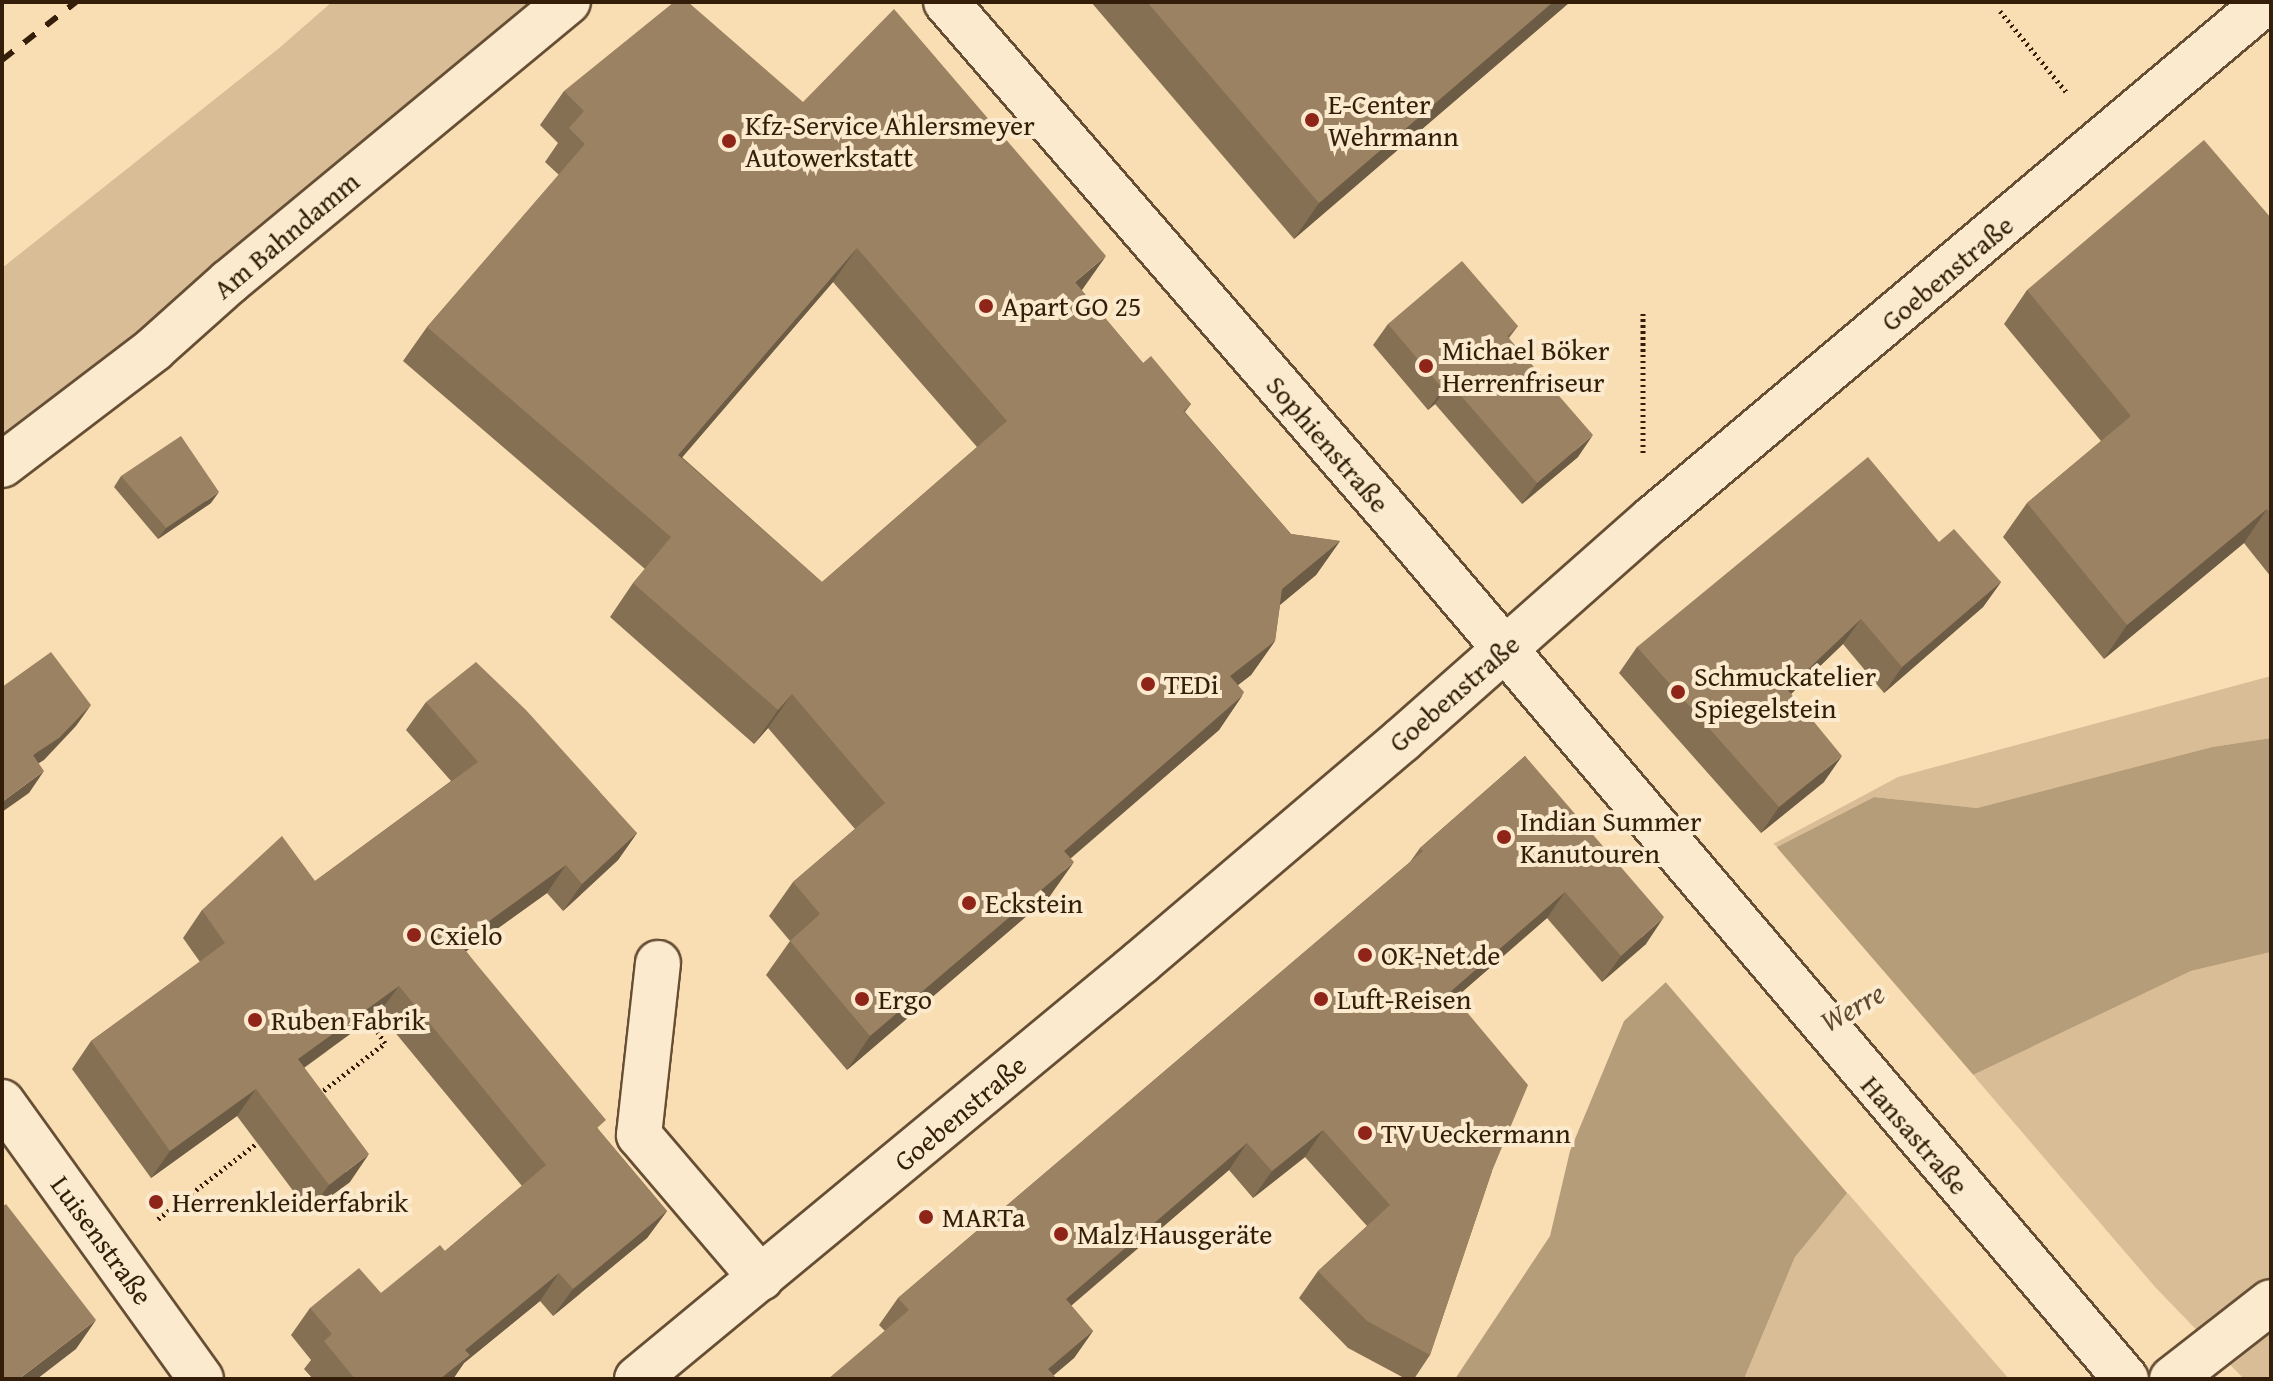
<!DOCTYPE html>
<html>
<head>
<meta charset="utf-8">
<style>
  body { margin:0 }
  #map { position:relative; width:2273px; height:1381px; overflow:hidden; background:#f9deb4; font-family:"Gentium Book Plus",serif }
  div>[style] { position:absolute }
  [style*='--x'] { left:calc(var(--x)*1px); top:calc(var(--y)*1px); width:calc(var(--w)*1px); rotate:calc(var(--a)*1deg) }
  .green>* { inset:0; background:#d8bd97 }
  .water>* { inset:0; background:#b69d7a }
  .pier>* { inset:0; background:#f9deb4 }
  .path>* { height:5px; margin-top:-2.5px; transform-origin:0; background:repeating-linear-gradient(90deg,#351e09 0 2px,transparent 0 6px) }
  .roads { filter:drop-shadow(2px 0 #664e34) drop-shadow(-2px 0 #664e34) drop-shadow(0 2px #664e34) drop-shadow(0 -2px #664e34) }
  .minor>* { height:44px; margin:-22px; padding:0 22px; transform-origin:22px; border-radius:22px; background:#fbeace }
  .rail>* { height:6px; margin-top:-3px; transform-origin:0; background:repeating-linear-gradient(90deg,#351e09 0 14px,transparent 0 28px) }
  .wall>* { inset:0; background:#857054 }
  .shaded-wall>* { inset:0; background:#6c5b45 }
  .building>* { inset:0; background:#9b8262 }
  .dots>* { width:22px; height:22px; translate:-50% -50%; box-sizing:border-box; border:4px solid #fbeace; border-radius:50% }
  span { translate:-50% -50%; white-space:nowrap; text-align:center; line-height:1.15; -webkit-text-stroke:8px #fbeace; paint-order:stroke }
  .poi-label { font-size:28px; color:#351e09 }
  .left { translate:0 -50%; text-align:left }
  .street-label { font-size:28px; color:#351e09 }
  .water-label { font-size:30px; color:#624a31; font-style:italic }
  .frame { position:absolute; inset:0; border:4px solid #351e09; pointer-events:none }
</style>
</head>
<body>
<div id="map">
  <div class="green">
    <i style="clip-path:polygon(332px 2px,554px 2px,211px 276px,2px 436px,2px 268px,278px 49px)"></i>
    <i style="clip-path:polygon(2271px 676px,2271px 738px,2212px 747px,1977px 808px,1874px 797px,1777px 847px,1773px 844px,1898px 777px)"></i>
    <i style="clip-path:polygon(2271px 952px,2271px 1379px,2244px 1379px,2156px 1288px,1973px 1075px,2191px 971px)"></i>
    <i style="clip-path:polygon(1846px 1191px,2009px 1379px,1744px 1379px,1795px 1257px)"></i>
  </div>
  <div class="water">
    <i style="clip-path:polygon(2271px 738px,2271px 952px,2191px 971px,1973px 1075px,1891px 1139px,1795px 1257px,1744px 1379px,1455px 1379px,1550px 1236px,1570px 1151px,1624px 1021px,1666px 982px,1777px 847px,1874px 797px,1977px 808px,2212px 747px)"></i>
  </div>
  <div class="pier">
    <i style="clip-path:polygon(1774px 844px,1976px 1078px,1894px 1142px,1848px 1194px,1663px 979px)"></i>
  </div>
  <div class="path">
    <i style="--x:2000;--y:11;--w:106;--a:50.7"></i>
    <i style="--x:1643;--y:453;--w:143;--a:-90"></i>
    <i style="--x:319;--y:1094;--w:83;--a:-37.7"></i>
    <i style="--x:385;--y:1043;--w:20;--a:-123"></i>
    <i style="--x:158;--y:1219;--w:130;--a:-37.5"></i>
  </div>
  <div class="roads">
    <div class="minor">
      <i style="--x:946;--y:2;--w:705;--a:49.08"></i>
      <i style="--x:1408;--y:535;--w:1108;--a:49.61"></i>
      <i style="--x:2;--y:465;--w:191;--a:-37.3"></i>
      <i style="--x:154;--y:349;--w:101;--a:-41.8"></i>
      <i style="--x:229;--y:282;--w:440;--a:-39.6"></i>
      <i style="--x:658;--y:963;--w:173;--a:96.3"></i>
      <i style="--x:639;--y:1135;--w:188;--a:49.5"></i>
      <i style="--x:2;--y:1102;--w:341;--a:54.3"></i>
      <i style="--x:637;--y:1379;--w:654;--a:-39.6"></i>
      <i style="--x:1141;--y:962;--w:343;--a:-40.4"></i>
      <i style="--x:1402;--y:740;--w:334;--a:-41.5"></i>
      <i style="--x:1652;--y:519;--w:803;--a:-40.1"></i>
      <i style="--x:2172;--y:1379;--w:125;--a:-37.9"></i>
    </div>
  </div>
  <div class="rail">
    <i style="--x:2;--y:60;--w:94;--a:-38.1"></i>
  </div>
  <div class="wall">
    <i style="clip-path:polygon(1091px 2px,1570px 2px,1294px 239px)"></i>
    <i style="clip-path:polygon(evenodd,564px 91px,803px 102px,1081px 290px,1143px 363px,1191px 404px,1185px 412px,1291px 534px,1340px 541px,1316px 575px,1280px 605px,1275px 641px,1251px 675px,1238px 685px,1242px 696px,1219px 730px,1070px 858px,1050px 896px,847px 1070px,766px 975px,790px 941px,769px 916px,793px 882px,855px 829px,768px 728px,754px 744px,610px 617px,633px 583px,645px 569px,403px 361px,427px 327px,559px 175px,545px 162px,558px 143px,540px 125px,564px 91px,833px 282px,977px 447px,822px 582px,682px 457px,833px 282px)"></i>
    <i style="clip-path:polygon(2271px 218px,2271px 577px,2244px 543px,2104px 659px,2003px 537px,2027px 503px,2101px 441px,2004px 324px,2027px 290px)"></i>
    <i style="clip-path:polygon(1388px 324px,1518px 326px,1509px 338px,1578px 457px,1522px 504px,1435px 404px,1428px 410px,1373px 345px)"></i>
    <i style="clip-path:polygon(121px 476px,211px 503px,158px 539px,114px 487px)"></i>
    <i style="clip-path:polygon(1939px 542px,2001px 582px,1983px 607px,1884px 693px,1843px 644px,1791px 694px,1824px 782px,1761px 833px,1619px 673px,1637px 647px)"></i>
    <i style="clip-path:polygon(426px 702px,637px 833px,618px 860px,563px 911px,547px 893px,466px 951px,599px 1130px,667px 1211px,647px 1238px,553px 1316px,540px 1301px,464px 1363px,453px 1379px,313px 1379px,304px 1369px,311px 1360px,291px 1335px,310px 1308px,381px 1293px,445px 1251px,522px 1186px,379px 1013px,304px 1068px,350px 1182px,309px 1212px,237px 1116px,151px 1178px,72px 1069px,91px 1041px,200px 962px,183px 938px,202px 910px,315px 881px,451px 781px,406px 730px)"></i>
    <i style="clip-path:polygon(1525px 756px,1646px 944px,1602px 982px,1547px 918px,1455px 998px,1492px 1171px,1430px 1355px,1414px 1379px,1406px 1379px,1348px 1348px,1299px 1298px,1318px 1271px,1367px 1226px,1305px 1157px,1253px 1198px,1229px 1170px,1071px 1306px,1093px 1331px,1074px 1358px,1054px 1375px,885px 1331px,879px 1325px,898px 1298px,1410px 862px,1420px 848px)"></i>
  </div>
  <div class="shaded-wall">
    <i style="clip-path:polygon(1553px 2px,1570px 2px,1294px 239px,1319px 203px)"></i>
    <i style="clip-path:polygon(857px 248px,833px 282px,655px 489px,678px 455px)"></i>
    <i style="clip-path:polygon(1106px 256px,1082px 290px,1051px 317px,1075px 282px)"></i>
    <i style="clip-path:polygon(1450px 383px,1435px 404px,1428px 410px,1443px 389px)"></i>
    <i style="clip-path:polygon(1593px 435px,1578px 457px,1522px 504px,1537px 483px)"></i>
    <i style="clip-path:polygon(219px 492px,211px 503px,158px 539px,166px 528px)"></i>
    <i style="clip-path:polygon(2267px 509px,2244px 543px,2104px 659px,2127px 625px)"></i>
    <i style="clip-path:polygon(1340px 541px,1316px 575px,1258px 623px,1282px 589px)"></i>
    <i style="clip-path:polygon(2001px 582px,1983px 607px,1884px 693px,1902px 667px)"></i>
    <i style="clip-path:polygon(1861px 619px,1843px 644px,1769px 715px,1787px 689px)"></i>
    <i style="clip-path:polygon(1275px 641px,1251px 675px,1206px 710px,1230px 676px)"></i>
    <i style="clip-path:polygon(792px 694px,768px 728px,754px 744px,778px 710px)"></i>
    <i style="clip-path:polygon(1242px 696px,1219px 730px,1040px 885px,1064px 851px)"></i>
    <i style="clip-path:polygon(91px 705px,76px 726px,44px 760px,18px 776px,33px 755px)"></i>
    <i style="clip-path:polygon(1842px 756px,1824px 782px,1761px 833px,1779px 807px)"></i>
    <i style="clip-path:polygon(44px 771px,29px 793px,2px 812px,2px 802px)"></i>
    <i style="clip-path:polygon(637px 833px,618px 860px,563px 911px,582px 884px)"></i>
    <i style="clip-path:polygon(1074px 862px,1050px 896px,847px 1070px,870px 1036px)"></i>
    <i style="clip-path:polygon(566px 865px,547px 893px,440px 970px,459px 943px)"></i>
    <i style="clip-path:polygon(1565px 892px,1547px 918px,1431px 1019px,1450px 992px)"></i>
    <i style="clip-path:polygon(1664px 917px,1646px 944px,1602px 982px,1621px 956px)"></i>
    <i style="clip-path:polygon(399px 986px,379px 1013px,278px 1086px,298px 1059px)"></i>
    <i style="clip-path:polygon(256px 1089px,237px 1116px,151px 1178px,170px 1151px)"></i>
    <i style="clip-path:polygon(1323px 1130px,1305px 1157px,1253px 1198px,1272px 1171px)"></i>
    <i style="clip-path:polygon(1247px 1143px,1229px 1170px,1047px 1326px,1066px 1299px)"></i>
    <i style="clip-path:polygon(369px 1154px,350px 1182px,309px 1212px,329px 1185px)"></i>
    <i style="clip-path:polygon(667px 1211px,647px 1238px,553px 1316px,573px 1289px)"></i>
    <i style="clip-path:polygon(559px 1273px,540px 1301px,464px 1363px,453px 1379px,440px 1379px,465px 1350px)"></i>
    <i style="clip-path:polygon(96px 1320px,76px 1349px,37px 1379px,19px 1379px)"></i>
    <i style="clip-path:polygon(1093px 1331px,1074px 1358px,1049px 1379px,1048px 1369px)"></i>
  </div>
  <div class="building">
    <i style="clip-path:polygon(evenodd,674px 2px,688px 2px,803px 102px,894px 9px,1106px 256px,1075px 282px,1143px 363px,1151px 356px,1191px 404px,1183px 411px,1291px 534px,1340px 541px,1282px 589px,1275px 641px,1230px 676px,1244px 692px,1242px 696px,1064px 851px,1074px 862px,870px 1036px,790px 941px,820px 914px,793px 882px,885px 803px,792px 694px,778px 710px,633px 583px,671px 537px,427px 327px,585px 144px,569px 128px,584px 111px,564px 91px,674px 2px,857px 248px,1007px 421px,822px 582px,678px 455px,857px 248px)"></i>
    <i style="clip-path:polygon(1147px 2px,1553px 2px,1319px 203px)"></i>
    <i style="clip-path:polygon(2204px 140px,2271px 218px,2271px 514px,2267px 509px,2127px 625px,2027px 503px,2131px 416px,2027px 290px)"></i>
    <i style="clip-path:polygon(1462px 261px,1518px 326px,1507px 336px,1593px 435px,1537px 483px,1450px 383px,1443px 389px,1388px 324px)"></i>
    <i style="clip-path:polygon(181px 436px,219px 492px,166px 528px,121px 476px)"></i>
    <i style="clip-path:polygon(1868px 457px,1939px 542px,1954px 529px,2001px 582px,1902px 667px,1861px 619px,1787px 689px,1842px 756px,1779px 807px,1637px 647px)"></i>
    <i style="clip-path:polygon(51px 652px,91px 705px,59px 738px,33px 755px,44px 771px,2px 802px,2px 687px)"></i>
    <i style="clip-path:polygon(476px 662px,526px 710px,637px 833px,582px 884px,566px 865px,459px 943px,606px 1120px,597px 1128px,667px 1211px,573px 1289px,559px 1273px,465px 1350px,470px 1355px,440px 1379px,355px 1379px,324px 1341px,332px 1334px,310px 1308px,359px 1268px,381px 1293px,440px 1245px,445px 1251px,546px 1165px,399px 986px,298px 1059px,369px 1154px,329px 1185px,256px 1089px,170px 1151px,91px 1041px,225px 943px,202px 910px,282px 836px,315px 881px,478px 762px,426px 702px)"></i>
    <i style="clip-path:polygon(1525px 756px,1664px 917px,1621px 956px,1565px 892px,1450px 992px,1528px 1085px,1492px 1171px,1430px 1355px,1367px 1321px,1318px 1271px,1390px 1205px,1323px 1130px,1272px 1171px,1247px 1143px,1066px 1299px,1093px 1331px,1048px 1369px,1057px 1379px,828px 1379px,909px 1310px,898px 1298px,1423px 851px,1420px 848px)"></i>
    <i style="clip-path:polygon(6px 1204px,96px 1320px,19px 1379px,2px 1379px,2px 1207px)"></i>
  </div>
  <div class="dots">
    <i style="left:1312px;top:120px;background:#8f2418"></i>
    <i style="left:729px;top:141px;background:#8f2418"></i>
    <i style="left:986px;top:306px;background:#8f2418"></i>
    <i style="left:1426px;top:366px;background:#8f2418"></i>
    <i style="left:1148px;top:684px;background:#8f2418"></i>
    <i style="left:1678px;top:692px;background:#8f2418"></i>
    <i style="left:1504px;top:837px;background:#8f2418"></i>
    <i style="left:969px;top:903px;background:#8f2418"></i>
    <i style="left:414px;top:935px;background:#8f2418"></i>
    <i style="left:1365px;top:955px;background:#8f2418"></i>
    <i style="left:862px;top:999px;background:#8f2418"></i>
    <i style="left:1321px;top:999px;background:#8f2418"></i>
    <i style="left:255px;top:1020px;background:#8f2418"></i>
    <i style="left:1365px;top:1133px;background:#8f2418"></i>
    <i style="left:156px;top:1202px;background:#8f2418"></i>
    <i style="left:926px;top:1217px;background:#8f2418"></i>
    <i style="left:1061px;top:1234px;background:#8f2418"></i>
  </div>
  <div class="poi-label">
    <span class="left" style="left:1328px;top:120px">E-Center<br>Wehrmann</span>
    <span class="left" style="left:745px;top:141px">Kfz-Service Ahlersmeyer<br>Autowerkstatt</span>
    <span class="left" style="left:1002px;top:306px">Apart GO 25</span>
    <span class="left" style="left:1442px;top:366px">Michael Böker<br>Herrenfriseur</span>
    <span class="left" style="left:1694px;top:692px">Schmuckatelier<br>Spiegelstein</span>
    <span class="left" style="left:1164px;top:684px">TEDi</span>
    <span class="left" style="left:1520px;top:837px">Indian Summer<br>Kanutouren</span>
    <span class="left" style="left:985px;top:903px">Eckstein</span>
    <span class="left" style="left:430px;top:935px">Cxielo</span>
    <span class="left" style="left:1381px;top:955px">OK-Net.de</span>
    <span class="left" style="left:878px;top:999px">Ergo</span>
    <span class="left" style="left:1337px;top:999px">Luft-Reisen</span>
    <span class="left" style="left:271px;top:1020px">Ruben Fabrik</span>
    <span class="left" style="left:1381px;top:1133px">TV Ueckermann</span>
    <span class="left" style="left:172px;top:1202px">Herrenkleiderfabrik</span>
    <span class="left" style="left:942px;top:1217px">MARTa</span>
    <span class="left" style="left:1077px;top:1234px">Malz Hausgeräte</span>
  </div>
  <div class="street-label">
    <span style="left:286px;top:235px;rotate:-40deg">Am Bahndamm</span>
    <span style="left:1947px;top:273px;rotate:-40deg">Goebenstraße</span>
    <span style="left:1328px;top:444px;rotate:49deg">Sophienstraße</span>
    <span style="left:1454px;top:693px;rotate:-41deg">Goebenstraße</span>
    <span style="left:960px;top:1113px;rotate:-40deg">Goebenstraße</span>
    <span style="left:1915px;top:1135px;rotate:49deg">Hansastraße</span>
    <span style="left:102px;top:1240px;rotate:54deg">Luisenstraße</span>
  </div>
  <div class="water-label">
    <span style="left:1852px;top:1007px;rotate:-30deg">Werre</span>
  </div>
  <div class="frame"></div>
</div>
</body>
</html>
